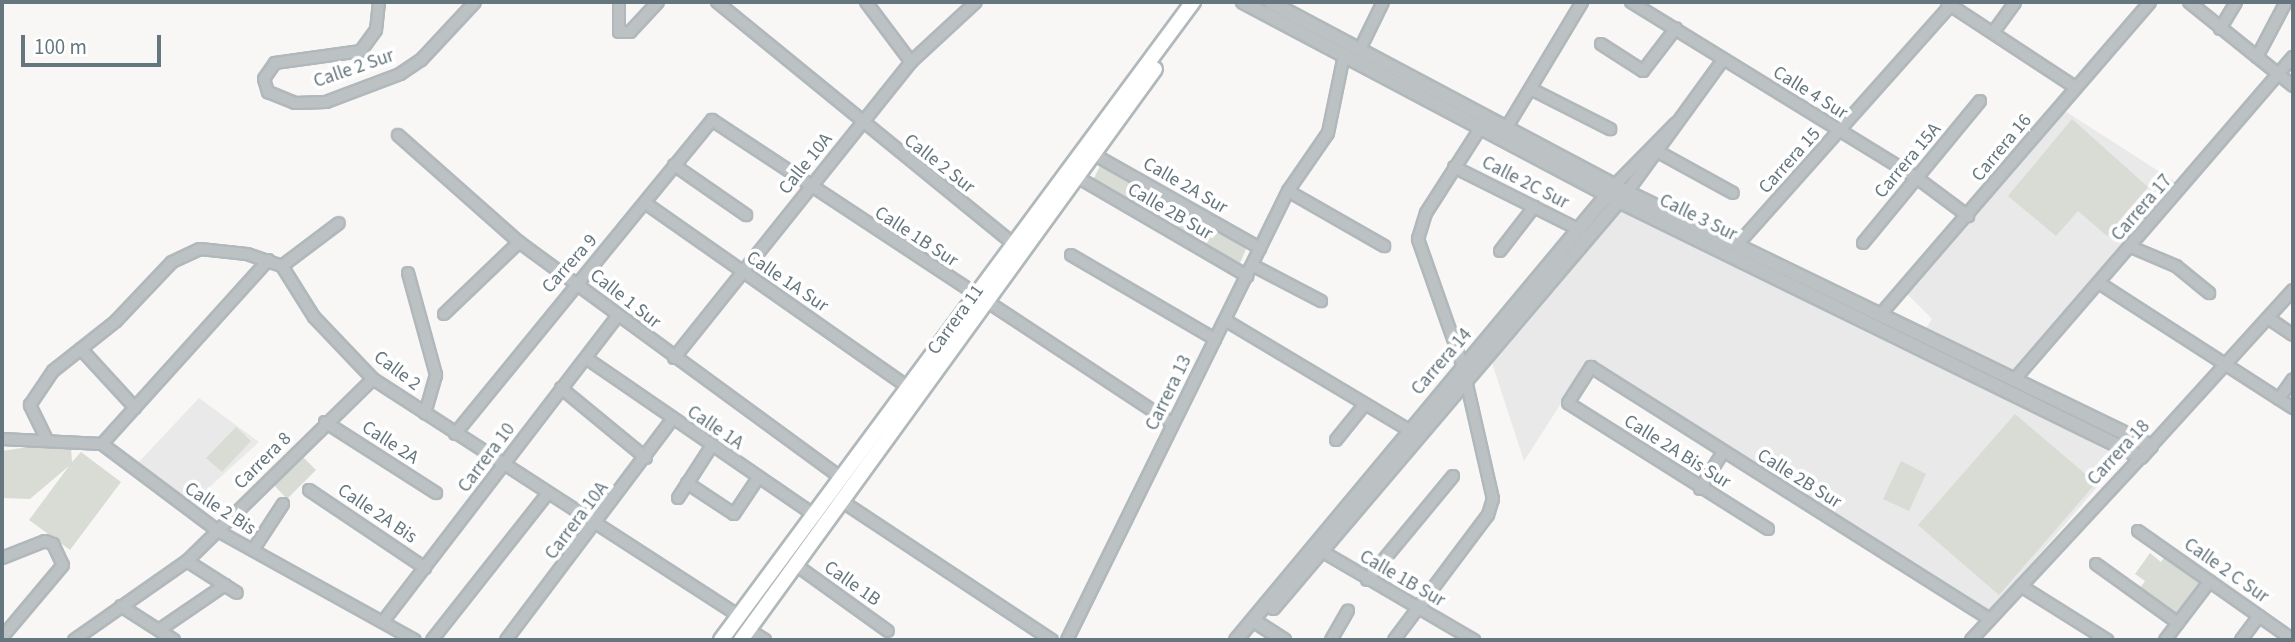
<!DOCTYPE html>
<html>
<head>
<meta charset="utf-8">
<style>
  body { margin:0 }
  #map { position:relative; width:2295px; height:642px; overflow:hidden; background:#f8f7f5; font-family:"Source Sans 3",sans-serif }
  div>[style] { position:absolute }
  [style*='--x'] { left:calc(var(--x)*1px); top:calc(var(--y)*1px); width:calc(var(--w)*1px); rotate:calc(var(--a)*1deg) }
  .built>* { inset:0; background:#e8e9e8 }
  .green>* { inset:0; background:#d8dcd5 }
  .roads { filter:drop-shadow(2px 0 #b1b8bb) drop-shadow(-2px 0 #b1b8bb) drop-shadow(0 2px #b1b8bb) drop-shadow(0 -2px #b1b8bb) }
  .minor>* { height:10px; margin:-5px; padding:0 5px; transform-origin:5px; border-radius:5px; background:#bcc2c4 }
  .tertiary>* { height:12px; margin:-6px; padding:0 6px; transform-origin:6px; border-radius:6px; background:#bcc2c4 }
  .secondary>* { height:14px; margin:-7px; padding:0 7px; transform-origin:7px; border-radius:7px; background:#fff }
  span { translate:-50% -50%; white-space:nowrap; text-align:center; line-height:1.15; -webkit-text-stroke:7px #fff; paint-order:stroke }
  .street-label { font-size:19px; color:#65767e }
  .frame { position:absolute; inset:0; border:4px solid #65767e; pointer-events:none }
  .scale { position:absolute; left:21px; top:35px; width:140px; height:32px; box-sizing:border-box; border:4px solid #65767e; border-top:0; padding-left:9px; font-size:21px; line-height:24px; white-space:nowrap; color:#65767e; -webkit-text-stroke:5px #fff; paint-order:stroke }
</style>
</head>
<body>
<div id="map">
  <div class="built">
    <i style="clip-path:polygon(2065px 111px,2177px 183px,2014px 371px,1925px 330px,1932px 319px,1907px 294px)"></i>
    <i style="clip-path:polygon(1622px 207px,2123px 457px,1990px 611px,1589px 360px,1524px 461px,1492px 363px)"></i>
    <i style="clip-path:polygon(199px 398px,259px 442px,193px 502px,136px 465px)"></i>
  </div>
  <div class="green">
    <i style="clip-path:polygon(2072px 119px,2148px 187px,2107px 236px,2078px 211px,2056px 236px,2008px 196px)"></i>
    <i style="clip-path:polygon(1100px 166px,1247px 247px,1240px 263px,1093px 180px)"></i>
    <i style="clip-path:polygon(2015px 414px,2096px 483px,1999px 595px,1918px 525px)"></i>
    <i style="clip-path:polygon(236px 427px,251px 441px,222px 472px,206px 458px)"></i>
    <i style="clip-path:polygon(41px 445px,71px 447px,72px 462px,81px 452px,121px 482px,70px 550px,29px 520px,69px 466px,30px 499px,2px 498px,2px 451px)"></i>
    <i style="clip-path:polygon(301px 455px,316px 470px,287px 499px,272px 483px)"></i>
    <i style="clip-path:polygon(1901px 461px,1926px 474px,1909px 511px,1883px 499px)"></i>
    <i style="clip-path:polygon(2150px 553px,2161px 562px,2166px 555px,2202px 581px,2177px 615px,2140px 588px,2145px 581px,2135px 574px)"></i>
  </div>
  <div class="roads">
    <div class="minor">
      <i style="--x:379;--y:2;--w:28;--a:96"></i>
      <i style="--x:376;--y:30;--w:26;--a:126"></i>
      <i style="--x:361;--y:51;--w:87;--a:172.1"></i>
      <i style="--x:275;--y:63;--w:19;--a:125"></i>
      <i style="--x:264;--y:79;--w:14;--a:73"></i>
      <i style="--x:268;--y:92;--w:29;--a:22"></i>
      <i style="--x:295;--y:103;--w:31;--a:-2"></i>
      <i style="--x:326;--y:102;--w:79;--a:-20.7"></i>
      <i style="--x:400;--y:74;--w:25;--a:-34"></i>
      <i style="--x:421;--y:60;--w:79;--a:-47"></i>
      <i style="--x:619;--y:2;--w:30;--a:90"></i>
      <i style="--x:619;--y:32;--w:11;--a:0"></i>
      <i style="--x:630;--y:32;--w:41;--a:-47"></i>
      <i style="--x:717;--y:2;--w:381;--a:39.2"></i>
      <i style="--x:866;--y:2;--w:75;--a:53.1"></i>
      <i style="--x:1631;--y:2;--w:336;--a:31.6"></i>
      <i style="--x:1917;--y:178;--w:64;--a:36.7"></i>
      <i style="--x:2189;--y:2;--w:134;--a:38.9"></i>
      <i style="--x:1947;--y:3;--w:153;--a:33.3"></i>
      <i style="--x:2220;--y:29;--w:31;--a:-59"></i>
      <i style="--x:1995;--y:30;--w:34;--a:-54"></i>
      <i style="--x:1601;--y:44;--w:50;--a:32.7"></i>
      <i style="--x:1643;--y:71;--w:54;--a:-52.5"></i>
      <i style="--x:1360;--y:49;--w:52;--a:-63.9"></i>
      <i style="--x:2257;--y:57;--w:62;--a:-62.2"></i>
      <i style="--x:1531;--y:89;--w:89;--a:26.9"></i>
      <i style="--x:1507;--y:127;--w:146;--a:-59"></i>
      <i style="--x:398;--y:135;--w:162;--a:41.5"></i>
      <i style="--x:519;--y:242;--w:400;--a:36.2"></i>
      <i style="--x:1653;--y:149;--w:91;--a:28.8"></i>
      <i style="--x:1093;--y:154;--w:192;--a:29.4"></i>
      <i style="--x:674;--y:165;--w:88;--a:34.8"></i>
      <i style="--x:1454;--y:167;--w:141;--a:26.6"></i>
      <i style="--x:1072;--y:174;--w:203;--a:30.2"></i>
      <i style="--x:1615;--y:185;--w:87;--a:-45.5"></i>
      <i style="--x:1288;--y:191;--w:111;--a:29.8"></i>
      <i style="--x:1627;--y:192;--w:163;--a:-54"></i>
      <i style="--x:648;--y:205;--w:317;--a:35"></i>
      <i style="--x:1863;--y:243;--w:184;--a:-50.5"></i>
      <i style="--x:1737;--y:245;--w:322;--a:-48.3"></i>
      <i style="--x:2131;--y:247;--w:49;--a:22.9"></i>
      <i style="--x:2176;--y:266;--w:43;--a:39.3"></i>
      <i style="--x:1500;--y:251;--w:56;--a:-52.3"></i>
      <i style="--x:1071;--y:255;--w:167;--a:30.3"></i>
      <i style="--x:1252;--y:265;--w:78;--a:27.6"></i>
      <i style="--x:282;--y:266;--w:71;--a:-37"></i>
      <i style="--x:408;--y:273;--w:106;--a:74.6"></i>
      <i style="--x:436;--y:375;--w:40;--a:106"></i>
      <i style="--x:2099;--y:283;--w:231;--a:32.8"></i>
      <i style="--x:444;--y:314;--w:104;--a:-43.8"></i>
      <i style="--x:1880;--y:315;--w:413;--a:-49.2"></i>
      <i style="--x:2268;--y:318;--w:30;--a:34"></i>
      <i style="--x:1225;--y:320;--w:224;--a:30.9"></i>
      <i style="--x:81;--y:349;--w:80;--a:47.5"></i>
      <i style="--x:586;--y:358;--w:291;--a:34.5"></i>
      <i style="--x:674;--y:358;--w:379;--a:-51.3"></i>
      <i style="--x:911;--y:62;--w:88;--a:-42.7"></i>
      <i style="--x:2014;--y:380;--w:427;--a:-49.2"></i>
      <i style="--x:561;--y:388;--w:110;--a:39.5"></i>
      <i style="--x:2279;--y:399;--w:24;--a:-55"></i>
      <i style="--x:325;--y:422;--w:132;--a:32.6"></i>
      <i style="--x:455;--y:434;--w:406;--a:-50.7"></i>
      <i style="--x:712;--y:120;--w:552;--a:33.4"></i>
      <i style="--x:46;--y:438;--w:37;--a:-116"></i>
      <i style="--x:30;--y:405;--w:41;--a:-55.9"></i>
      <i style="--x:53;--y:371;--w:80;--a:-38.4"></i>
      <i style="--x:116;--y:321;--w:81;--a:-46.5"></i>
      <i style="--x:172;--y:262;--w:31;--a:-25"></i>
      <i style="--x:200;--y:249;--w:47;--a:6.1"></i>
      <i style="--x:247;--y:254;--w:37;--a:19"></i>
      <i style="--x:282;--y:266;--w:60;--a:57.9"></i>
      <i style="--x:314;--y:317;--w:86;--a:46.4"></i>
      <i style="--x:373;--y:379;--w:436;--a:32.9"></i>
      <i style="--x:2;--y:439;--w:100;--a:2.9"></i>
      <i style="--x:102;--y:444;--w:145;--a:36.9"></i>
      <i style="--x:218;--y:531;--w:225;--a:29"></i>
      <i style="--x:1336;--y:440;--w:46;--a:-51.1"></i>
      <i style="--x:102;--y:444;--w:248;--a:-47.9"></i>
      <i style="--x:2151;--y:446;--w:211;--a:-47.7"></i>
      <i style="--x:687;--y:483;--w:56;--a:33.4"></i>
      <i style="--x:734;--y:514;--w:43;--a:-56.3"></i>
      <i style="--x:1700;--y:489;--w:44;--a:-58.1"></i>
      <i style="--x:309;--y:490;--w:140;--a:33.9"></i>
      <i style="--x:831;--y:494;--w:265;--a:33.5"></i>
      <i style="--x:678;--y:498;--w:61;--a:-57.1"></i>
      <i style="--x:1768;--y:529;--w:236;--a:-147.8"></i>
      <i style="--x:1568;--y:403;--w:43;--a:-57.4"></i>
      <i style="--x:1591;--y:367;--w:472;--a:32.3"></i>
      <i style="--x:2138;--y:531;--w:189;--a:35.1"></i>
      <i style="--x:1318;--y:549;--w:181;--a:30.3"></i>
      <i style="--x:253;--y:550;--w:55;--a:-56.9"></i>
      <i style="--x:2;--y:558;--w:46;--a:-21.6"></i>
      <i style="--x:45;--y:541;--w:9;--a:21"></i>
      <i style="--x:53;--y:544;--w:23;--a:65"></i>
      <i style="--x:63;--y:565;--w:92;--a:130.1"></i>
      <i style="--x:187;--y:561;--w:59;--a:32.6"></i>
      <i style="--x:2096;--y:564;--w:101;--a:35.7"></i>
      <i style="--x:796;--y:565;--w:113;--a:35.7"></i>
      <i style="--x:1367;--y:580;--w:135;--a:-50.4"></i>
      <i style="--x:2021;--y:586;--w:102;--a:32.1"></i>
      <i style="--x:121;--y:606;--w:63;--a:32.7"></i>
      <i style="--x:385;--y:619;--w:381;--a:-52.5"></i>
      <i style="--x:159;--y:630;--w:80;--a:-34.3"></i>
      <i style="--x:749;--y:630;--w:19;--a:32"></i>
      <i style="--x:74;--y:640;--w:138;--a:-35"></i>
      <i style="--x:187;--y:561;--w:260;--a:-44.4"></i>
      <i style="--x:432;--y:640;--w:187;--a:-51.7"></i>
      <i style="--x:506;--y:640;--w:276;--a:-53"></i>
      <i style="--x:1067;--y:640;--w:500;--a:-63.79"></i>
      <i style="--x:1288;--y:191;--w:70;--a:-55.4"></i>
      <i style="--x:1328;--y:133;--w:80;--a:-78.4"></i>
      <i style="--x:1331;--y:640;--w:34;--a:-60"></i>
      <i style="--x:1394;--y:640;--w:156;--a:-53.1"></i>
      <i style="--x:1488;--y:515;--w:17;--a:-73"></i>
      <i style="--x:1493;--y:499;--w:135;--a:-102.8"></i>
      <i style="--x:1463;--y:367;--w:136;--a:-109.4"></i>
      <i style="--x:1418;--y:239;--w:27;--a:-73"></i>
      <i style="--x:1426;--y:213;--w:102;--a:-57.4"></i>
      <i style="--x:1971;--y:640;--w:250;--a:-47.1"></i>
      <i style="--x:2165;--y:640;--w:74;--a:-52.7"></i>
      <i style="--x:2241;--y:640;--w:30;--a:-53"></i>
    </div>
    <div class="tertiary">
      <i style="--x:1243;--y:2;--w:425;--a:27.9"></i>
      <i style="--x:1619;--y:201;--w:581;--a:26.12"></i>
      <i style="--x:2141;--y:457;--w:15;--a:-48"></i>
      <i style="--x:2151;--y:446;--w:582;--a:-154.14"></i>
      <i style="--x:1627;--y:192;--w:404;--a:-152"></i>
      <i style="--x:1273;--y:608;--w:542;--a:-49.64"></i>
      <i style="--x:1259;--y:624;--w:30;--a:33"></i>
      <i style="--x:1236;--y:640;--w:589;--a:-50.17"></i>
    </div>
    <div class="secondary">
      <i style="--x:721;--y:640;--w:794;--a:-53.51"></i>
      <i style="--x:741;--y:640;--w:705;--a:-54.06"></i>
    </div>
  </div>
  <div class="street-label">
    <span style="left:354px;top:69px;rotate:-19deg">Calle 2 Sur</span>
    <span style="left:1810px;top:93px;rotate:32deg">Calle 4 Sur</span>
    <span style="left:2002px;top:148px;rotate:-50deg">Carrera 16</span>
    <span style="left:1790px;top:161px;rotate:-48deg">Carrera 15</span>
    <span style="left:1908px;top:161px;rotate:-50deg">Carrera 15A</span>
    <span style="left:806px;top:164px;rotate:-51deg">Calle 10A</span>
    <span style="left:939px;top:164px;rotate:38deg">Calle 2 Sur</span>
    <span style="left:1525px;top:183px;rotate:27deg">Calle 2C Sur</span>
    <span style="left:1185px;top:186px;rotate:30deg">Calle 2A Sur</span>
    <span style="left:2142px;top:208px;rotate:-49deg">Carrera 17</span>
    <span style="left:1170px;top:212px;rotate:30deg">Calle 2B Sur</span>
    <span style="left:1698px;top:218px;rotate:26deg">Calle 3 Sur</span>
    <span style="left:916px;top:237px;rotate:33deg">Calle 1B Sur</span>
    <span style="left:570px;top:264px;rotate:-48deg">Carrera 9</span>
    <span style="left:787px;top:282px;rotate:34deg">Calle 1A Sur</span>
    <span style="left:625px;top:299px;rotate:38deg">Calle 1 Sur</span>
    <span style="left:956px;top:320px;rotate:-54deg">Carrera 11</span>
    <span style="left:1442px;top:362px;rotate:-49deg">Carrera 14</span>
    <span style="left:397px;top:371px;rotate:37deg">Calle 2</span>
    <span style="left:1169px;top:393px;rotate:-64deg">Carrera 13</span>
    <span style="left:715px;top:428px;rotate:34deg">Calle 1A</span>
    <span style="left:390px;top:443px;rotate:33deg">Calle 2A</span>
    <span style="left:1677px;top:452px;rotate:32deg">Calle 2A Bis Sur</span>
    <span style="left:2119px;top:453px;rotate:-47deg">Carrera 18</span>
    <span style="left:487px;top:458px;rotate:-53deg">Carrera 10</span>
    <span style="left:263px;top:461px;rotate:-45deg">Carrera 8</span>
    <span style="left:1799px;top:479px;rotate:32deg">Calle 2B Sur</span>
    <span style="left:220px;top:509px;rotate:33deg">Calle 2 Bis</span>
    <span style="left:377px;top:514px;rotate:34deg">Calle 2A Bis</span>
    <span style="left:577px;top:521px;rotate:-53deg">Carrera 10A</span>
    <span style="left:2226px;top:571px;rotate:35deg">Calle 2 C Sur</span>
    <span style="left:1402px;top:579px;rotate:30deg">Calle 1B Sur</span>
    <span style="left:852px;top:584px;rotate:35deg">Calle 1B</span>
  </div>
  <div class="frame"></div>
  <div class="scale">100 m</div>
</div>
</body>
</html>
